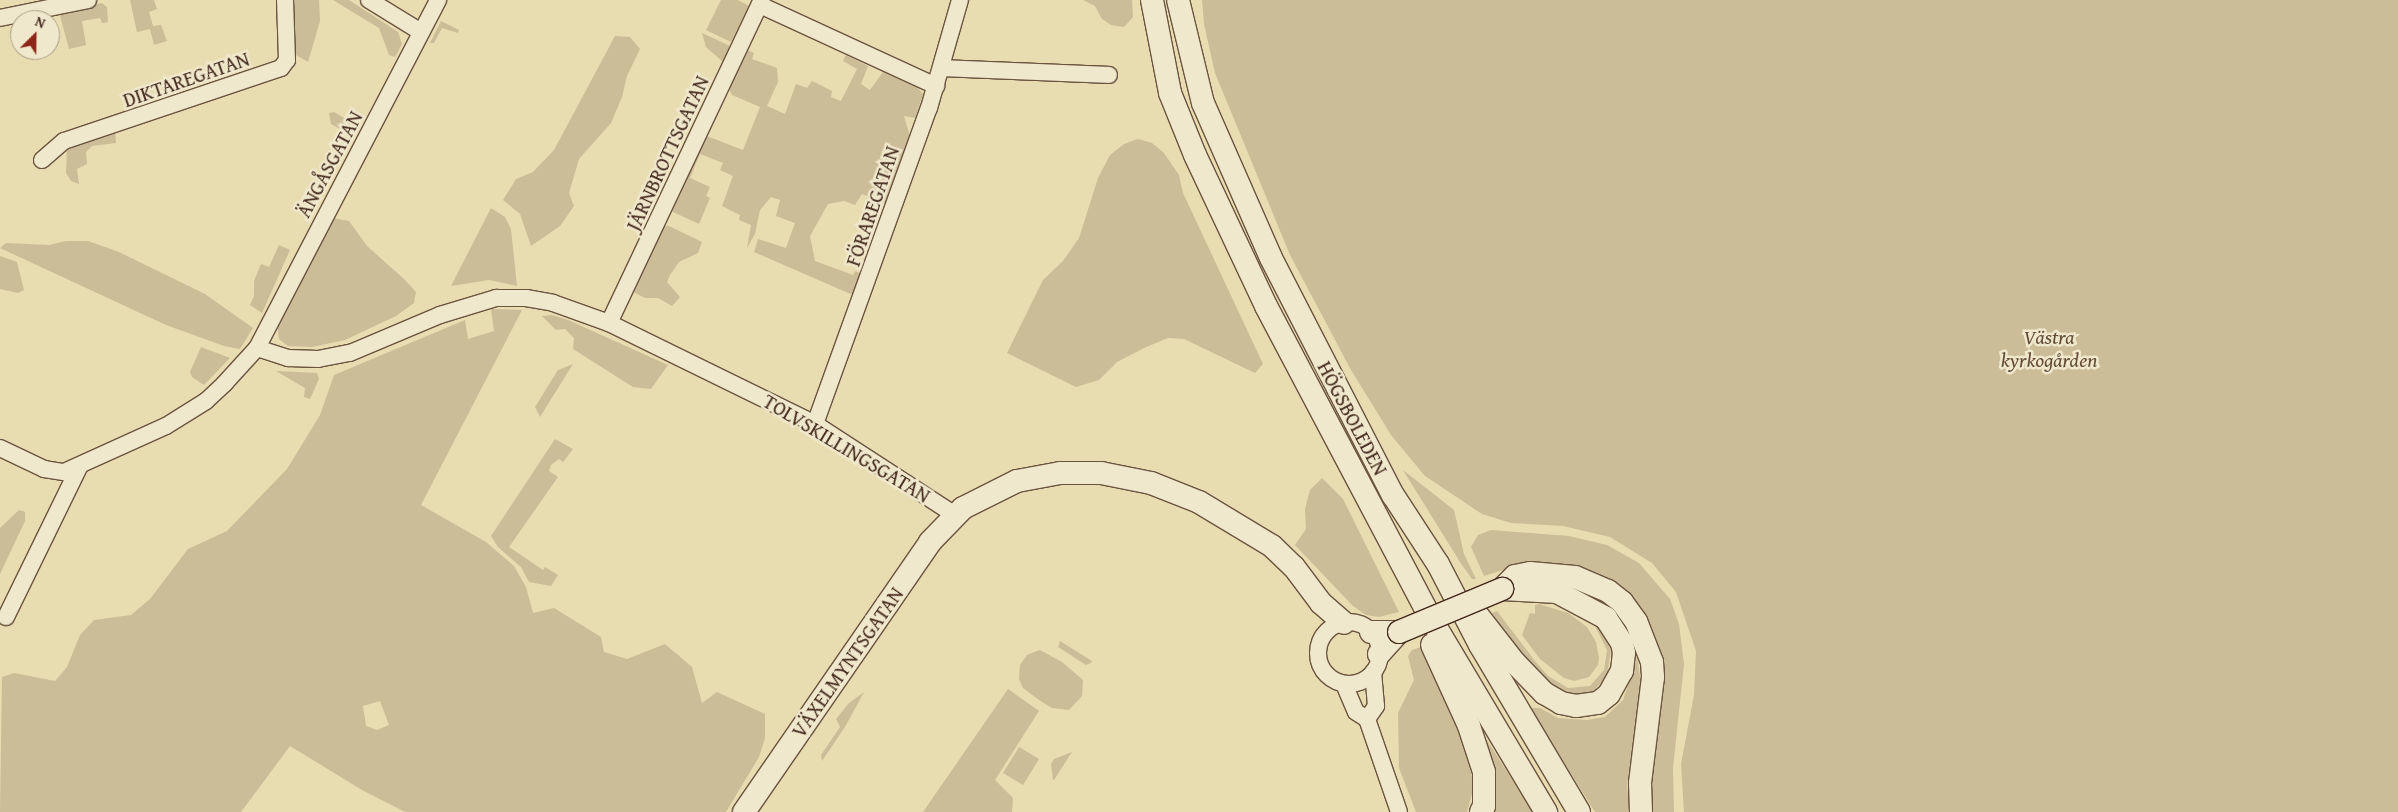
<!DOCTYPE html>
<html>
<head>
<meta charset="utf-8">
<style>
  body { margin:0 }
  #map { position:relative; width:2398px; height:812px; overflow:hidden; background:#e8dcb1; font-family:"Gentium Book Plus",serif }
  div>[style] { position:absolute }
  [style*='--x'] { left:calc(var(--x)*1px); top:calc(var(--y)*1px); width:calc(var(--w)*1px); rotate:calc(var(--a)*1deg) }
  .green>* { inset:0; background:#cbbd97 }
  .roads { filter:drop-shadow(1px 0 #6a5440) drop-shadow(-1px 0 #6a5440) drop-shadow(0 1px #6a5440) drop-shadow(0 -1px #6a5440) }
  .street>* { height:16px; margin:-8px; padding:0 8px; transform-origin:8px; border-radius:8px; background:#f0e8cc }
  .street>.ring { margin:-8px; padding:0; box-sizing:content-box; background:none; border:16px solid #f0e8cc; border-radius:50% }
  .secondary>* { height:22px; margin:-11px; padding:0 11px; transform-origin:11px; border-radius:11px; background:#f0e8cc }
  .bridges { filter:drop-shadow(1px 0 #40271a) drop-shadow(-1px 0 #40271a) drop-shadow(0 1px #40271a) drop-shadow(0 -1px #40271a) }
  .secondary-bridge>* { height:22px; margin:-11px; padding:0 11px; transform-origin:11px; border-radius:11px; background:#f0e8cc }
  span { translate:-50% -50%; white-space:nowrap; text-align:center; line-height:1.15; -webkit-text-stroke:5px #f0e8cc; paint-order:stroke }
  .street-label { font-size:20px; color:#40271a }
  .park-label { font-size:20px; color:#634c39; font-style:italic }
  .north { position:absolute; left:10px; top:10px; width:50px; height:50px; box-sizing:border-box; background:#f0e8cc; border:1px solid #aa9b85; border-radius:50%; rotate:23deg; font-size:14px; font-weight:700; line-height:20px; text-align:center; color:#40271a }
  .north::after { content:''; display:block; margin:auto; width:18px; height:22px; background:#8f2418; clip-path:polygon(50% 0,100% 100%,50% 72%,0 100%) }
</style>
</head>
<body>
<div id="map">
  <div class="green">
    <i style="clip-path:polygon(130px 0,154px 0,157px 9px,149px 12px,153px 26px,161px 25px,167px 41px,154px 45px,150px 29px,137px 32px)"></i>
    <i style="clip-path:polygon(293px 0,319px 0,320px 21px,308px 62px,296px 55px)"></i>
    <i style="clip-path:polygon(333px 0,349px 0,398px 32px,402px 44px,395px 57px,389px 55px,379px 28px)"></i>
    <i style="clip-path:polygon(721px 0,738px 0,749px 6px,731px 42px,706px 30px)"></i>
    <i style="clip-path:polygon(1083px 0,1132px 0,1133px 17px,1124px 27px,1111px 25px,1102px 19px,1095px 6px)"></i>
    <i style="clip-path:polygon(1202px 0,2398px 0,2398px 812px,1684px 812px,1681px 764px,1694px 695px,1696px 651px,1676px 592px,1652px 563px,1610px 537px,1563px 526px,1511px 523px,1482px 514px,1425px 476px,1391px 435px,1351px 370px,1290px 255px,1215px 73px,1204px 24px)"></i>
    <i style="clip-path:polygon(102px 3px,107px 7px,108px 22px,102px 23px,100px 18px,82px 21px,86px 45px,69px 49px,59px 12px)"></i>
    <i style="clip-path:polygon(441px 21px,459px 30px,458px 33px,442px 28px,434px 43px,430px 43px)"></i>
    <i style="clip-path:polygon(702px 33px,730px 46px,723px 62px,706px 47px)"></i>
    <i style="clip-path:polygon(615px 36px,630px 37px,640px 49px,627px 76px,622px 97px,611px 123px,579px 159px,569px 193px,574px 206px,560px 226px,531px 246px,520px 214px,503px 200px,516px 179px,533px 172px,554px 150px)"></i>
    <i style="clip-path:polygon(747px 50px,754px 53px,752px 59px,777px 68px,778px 82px,767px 106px,785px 114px,796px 84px,807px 88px,812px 81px,832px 91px,831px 97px,841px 101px,857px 69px,843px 61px,846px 55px,868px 66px,861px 84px,870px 90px,883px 72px,917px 87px,923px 94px,915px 118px,904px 116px,910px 136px,885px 203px,862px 194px,855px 205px,844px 201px,828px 204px,810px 236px,815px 261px,853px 275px,855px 271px,862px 274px,853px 295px,754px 252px,758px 239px,786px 248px,795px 223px,776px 216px,780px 200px,771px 197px,760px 210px,755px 234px,747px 248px,751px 225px,739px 220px,740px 215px,722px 206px,733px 176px,720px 170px,723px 163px,700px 154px,690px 178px,710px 187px,706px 196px,710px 198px,699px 224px,673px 212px,671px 208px,704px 135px,743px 150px,760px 107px,732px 95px,729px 89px)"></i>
    <i style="clip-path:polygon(334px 112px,357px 126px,353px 136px,331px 124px,329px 113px)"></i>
    <i style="clip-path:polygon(115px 130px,116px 143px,92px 146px,86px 152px,87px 164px,77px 169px,79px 184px,71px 181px,66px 173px,67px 149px)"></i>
    <i style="clip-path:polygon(1138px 139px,1152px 143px,1164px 153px,1179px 175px,1183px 193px,1263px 364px,1255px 373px,1184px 339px,1168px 338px,1144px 348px,1117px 362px,1099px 380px,1076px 387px,1007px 353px,1043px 280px,1063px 261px,1079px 238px,1098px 178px,1110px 155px,1124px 144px)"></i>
    <i style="clip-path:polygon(491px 208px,505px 217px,511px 229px,517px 286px,489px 280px,451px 286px)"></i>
    <i style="clip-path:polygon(333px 218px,349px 221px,367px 246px,404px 279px,416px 292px,414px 303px,396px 316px,345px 340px,312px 347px,288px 346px,279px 339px,277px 325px)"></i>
    <i style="clip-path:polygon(662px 226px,669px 226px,702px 242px,698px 253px,679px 262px,670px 275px,667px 282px,680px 297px,672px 306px,658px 298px,645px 298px,631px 291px)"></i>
    <i style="clip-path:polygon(66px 241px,88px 241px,119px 252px,205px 294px,253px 328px,240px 349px,224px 346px,166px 325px,0 248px,6px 243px,49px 245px)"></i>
    <i style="clip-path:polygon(279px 245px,290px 250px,262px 313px,250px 305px,254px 296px,254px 281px,261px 264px,269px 267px)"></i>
    <i style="clip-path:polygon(0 256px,17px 262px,24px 290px,18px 293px,0 289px)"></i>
    <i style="clip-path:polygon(evenodd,491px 309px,522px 310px,421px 505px,486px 542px,514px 566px,526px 587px,533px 613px,554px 608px,601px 637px,604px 652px,627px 659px,665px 644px,692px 667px,702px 703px,717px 692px,765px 714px,765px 738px,759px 757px,726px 812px,405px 812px,362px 790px,290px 746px,241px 812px,0 812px,2px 677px,14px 673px,55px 681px,67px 667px,80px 635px,94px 620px,131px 615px,150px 599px,188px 549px,227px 531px,287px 469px,320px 415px,334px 375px,465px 320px,468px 339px,494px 331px,491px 309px,380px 701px,389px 725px,377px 730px,366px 726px,363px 706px,380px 701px)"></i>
    <i style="clip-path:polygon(552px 315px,568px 320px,668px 365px,651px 389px,633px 387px,573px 349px,574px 338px,565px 329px,556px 330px,542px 316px)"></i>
    <i style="clip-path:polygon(201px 347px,230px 358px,204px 385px,192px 377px,190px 372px)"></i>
    <i style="clip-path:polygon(573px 364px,540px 417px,535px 407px,558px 370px)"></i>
    <i style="clip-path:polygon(276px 371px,317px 373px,319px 379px,310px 399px,304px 397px,305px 388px)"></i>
    <i style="clip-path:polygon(555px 439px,573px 449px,563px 462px,559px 459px,551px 465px,549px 471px,558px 477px,509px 547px,543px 570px,545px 567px,558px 575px,551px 586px,529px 582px,521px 567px,498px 547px,491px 536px)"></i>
    <i style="clip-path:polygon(1403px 470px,1454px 510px,1464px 554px,1476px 579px,1472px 579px,1460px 562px)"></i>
    <i style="clip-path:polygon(1322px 478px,1343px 499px,1399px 612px,1379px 617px,1366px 615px,1353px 606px,1295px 545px,1306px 529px,1305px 509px,1310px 490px)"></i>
    <i style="clip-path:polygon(19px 510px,25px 512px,25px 521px,0 574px,0 528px)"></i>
    <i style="clip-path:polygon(1491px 530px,1569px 536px,1607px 545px,1639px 563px,1670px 599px,1679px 624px,1684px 664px,1673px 768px,1674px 812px,1649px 812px,1650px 775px,1663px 663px,1648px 620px,1638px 607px,1570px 566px,1526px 563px,1484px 576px,1471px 547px,1478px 535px)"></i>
    <i style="clip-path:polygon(1539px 604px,1568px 613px,1587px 627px,1596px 642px,1599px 658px,1598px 665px,1589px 677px,1574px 681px,1564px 678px,1540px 659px,1522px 635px,1530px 613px,1535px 614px,1535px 605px)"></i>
    <i style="clip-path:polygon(1497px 611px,1535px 661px,1548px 676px,1568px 688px,1590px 686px,1604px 670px,1607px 650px,1593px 622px,1595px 622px,1611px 649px,1607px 677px,1593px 691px,1580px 696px,1555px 690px,1517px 652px,1492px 613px)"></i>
    <i style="clip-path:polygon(1060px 641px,1092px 661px,1091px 663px,1086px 665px,1058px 647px)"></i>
    <i style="clip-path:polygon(1421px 647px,1464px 744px,1474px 786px,1467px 812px,1416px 812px,1399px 768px,1398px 713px,1414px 680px,1408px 656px,1412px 650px)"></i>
    <i style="clip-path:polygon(1040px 650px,1062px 662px,1083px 680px,1082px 696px,1069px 710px,1052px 708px,1039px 700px,1023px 688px,1019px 679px,1020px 665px,1027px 655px)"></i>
    <i style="clip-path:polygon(1637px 657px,1641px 682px,1627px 786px,1630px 812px,1595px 812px,1530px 708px,1540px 708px,1558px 718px,1587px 720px,1605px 717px,1623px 700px)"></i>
    <i style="clip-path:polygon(1008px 689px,1039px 711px,995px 780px,1013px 798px,1012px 812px,923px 812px)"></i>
    <i style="clip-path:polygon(864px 692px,845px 727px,822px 761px,821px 755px,840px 727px,836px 719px,849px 703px)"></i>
    <i style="clip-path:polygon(1483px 734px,1533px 812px,1494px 812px,1495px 803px,1479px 736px)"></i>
    <i style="clip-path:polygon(1019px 747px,1039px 759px,1023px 785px,1003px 773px)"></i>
    <i style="clip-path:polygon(1072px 752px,1054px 780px,1053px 780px,1051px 764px,1054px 759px)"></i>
  </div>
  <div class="roads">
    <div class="street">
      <i style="--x:369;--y:0;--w:61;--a:31.6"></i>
      <i style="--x:760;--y:5;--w:194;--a:24.7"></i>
      <i style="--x:0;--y:18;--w:90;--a:-11.6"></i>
      <i style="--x:942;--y:68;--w:167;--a:2.4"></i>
      <i style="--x:42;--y:160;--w:29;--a:-41"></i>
      <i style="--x:64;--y:141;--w:229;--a:-18.6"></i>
      <i style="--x:281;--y:68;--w:10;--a:-53"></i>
      <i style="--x:287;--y:60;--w:60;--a:-91.9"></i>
      <i style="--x:609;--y:323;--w:357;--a:-64.7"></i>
      <i style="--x:257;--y:348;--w:33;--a:18"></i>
      <i style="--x:288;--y:358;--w:30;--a:2"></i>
      <i style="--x:318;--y:359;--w:33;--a:-11"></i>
      <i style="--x:350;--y:353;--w:98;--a:-22.9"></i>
      <i style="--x:440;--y:315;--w:59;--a:-16.9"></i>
      <i style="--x:496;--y:298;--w:30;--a:0"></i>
      <i style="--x:526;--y:298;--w:27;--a:10"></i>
      <i style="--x:553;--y:303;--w:59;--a:19.7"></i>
      <i style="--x:609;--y:323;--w:229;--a:26.1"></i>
      <i style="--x:815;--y:424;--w:167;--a:33"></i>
      <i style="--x:815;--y:424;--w:336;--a:-70.2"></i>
      <i style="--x:929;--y:108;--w:112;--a:-74"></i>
      <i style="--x:0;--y:448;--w:49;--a:25.5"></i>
      <i style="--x:44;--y:469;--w:20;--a:9"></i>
      <i style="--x:64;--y:472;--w:112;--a:-24.3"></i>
      <i style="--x:166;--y:426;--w:47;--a:-32"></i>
      <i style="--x:206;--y:401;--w:26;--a:-43"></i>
      <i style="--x:225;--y:383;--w:47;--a:-47.6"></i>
      <i style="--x:257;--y:348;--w:392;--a:-62.5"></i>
      <i style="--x:6;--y:617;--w:167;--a:-64"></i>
      <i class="ring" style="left:1318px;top:622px;width:46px;height:46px"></i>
      <i style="--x:1344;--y:684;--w:30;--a:67"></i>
      <i style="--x:1356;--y:712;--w:13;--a:32"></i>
      <i style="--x:1367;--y:719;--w:98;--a:71"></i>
      <i style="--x:1367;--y:719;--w:16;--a:-55"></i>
      <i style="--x:1376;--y:706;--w:34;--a:-95"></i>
    </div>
    <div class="secondary">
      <i style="--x:1152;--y:0;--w:95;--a:79"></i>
      <i style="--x:1170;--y:93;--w:67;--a:68"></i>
      <i style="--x:1195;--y:155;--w:167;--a:64.8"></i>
      <i style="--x:1266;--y:306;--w:360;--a:62.2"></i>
      <i style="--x:1434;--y:624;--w:219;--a:59.2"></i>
      <i style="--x:1178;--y:0;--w:106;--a:76.4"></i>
      <i style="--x:1203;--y:103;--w:169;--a:66.3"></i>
      <i style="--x:1271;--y:258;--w:267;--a:62.8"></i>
      <i style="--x:1393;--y:495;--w:82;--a:56.9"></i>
      <i style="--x:1438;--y:564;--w:91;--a:62.6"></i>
      <i style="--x:1480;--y:645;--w:194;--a:59.3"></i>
      <i style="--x:1502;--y:589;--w:18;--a:-45"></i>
      <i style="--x:1515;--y:576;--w:15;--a:-11"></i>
      <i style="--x:1530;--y:573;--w:45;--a:5.1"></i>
      <i style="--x:1575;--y:577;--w:36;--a:23"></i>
      <i style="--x:1608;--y:591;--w:18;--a:38"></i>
      <i style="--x:1622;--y:602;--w:24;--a:54"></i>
      <i style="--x:1636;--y:621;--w:44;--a:68.7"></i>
      <i style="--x:1652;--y:662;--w:15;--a:86"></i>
      <i style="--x:1653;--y:677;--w:107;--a:97"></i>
      <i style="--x:1640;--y:783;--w:29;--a:88"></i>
      <i style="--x:1472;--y:608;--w:70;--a:52"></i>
      <i style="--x:1515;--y:663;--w:42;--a:46"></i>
      <i style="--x:1544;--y:693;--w:20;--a:30"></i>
      <i style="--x:1561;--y:703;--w:15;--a:11"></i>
      <i style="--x:1576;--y:706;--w:22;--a:-8"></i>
      <i style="--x:1598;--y:703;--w:14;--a:-39"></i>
      <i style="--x:1609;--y:694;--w:26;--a:-61"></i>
      <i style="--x:1622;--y:671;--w:18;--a:-84"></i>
      <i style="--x:1624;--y:653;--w:10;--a:-101"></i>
      <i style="--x:1622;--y:643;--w:30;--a:-123"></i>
      <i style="--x:1606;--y:618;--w:55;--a:-152"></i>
      <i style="--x:1557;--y:592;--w:55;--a:-176.9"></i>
      <i style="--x:1371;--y:632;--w:28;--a:0"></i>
      <i style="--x:1432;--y:645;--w:89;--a:65.4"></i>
      <i style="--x:1469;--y:726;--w:48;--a:71.9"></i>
      <i style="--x:1484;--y:772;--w:34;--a:90"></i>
      <i style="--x:1484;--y:806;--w:7;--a:117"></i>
      <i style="--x:1379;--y:654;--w:30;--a:-48"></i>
      <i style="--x:744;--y:812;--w:328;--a:-55.4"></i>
      <i style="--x:930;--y:542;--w:47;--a:-45.9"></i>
      <i style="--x:963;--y:508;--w:60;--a:-26.6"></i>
      <i style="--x:1017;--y:481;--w:44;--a:-10.5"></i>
      <i style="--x:1060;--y:473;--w:41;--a:0"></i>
      <i style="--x:1101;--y:473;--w:51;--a:11.3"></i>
      <i style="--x:1151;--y:483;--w:52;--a:21.6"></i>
      <i style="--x:1199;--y:502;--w:85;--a:31.1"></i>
      <i style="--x:1272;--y:546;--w:30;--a:44"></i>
      <i style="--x:1294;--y:567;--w:45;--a:53.1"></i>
      <i style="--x:1321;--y:603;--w:30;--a:41"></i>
    </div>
  </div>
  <div class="bridges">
    <div class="secondary-bridge">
      <i style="--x:1399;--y:632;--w:112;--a:-22.7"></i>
    </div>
  </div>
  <div class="street-label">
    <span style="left:186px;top:79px;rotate:-19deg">DIKTAREGATAN</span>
    <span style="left:667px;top:153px;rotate:-65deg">JÄRNBROTTSGATAN</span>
    <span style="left:329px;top:164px;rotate:-62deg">ÄNGÅSGATAN</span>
    <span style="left:872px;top:206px;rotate:-71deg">FÖRAREGATAN</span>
    <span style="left:1353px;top:418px;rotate:62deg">HÖGSBOLEDEN</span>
    <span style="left:847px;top:448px;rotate:31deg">TOLVSKILLINGSGATAN</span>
    <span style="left:847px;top:662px;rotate:-55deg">VÄXELMYNTSGATAN</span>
  </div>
  <div class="park-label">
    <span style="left:2049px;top:348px">Västra<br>kyrkogården</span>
  </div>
  <div class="north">N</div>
</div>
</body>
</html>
